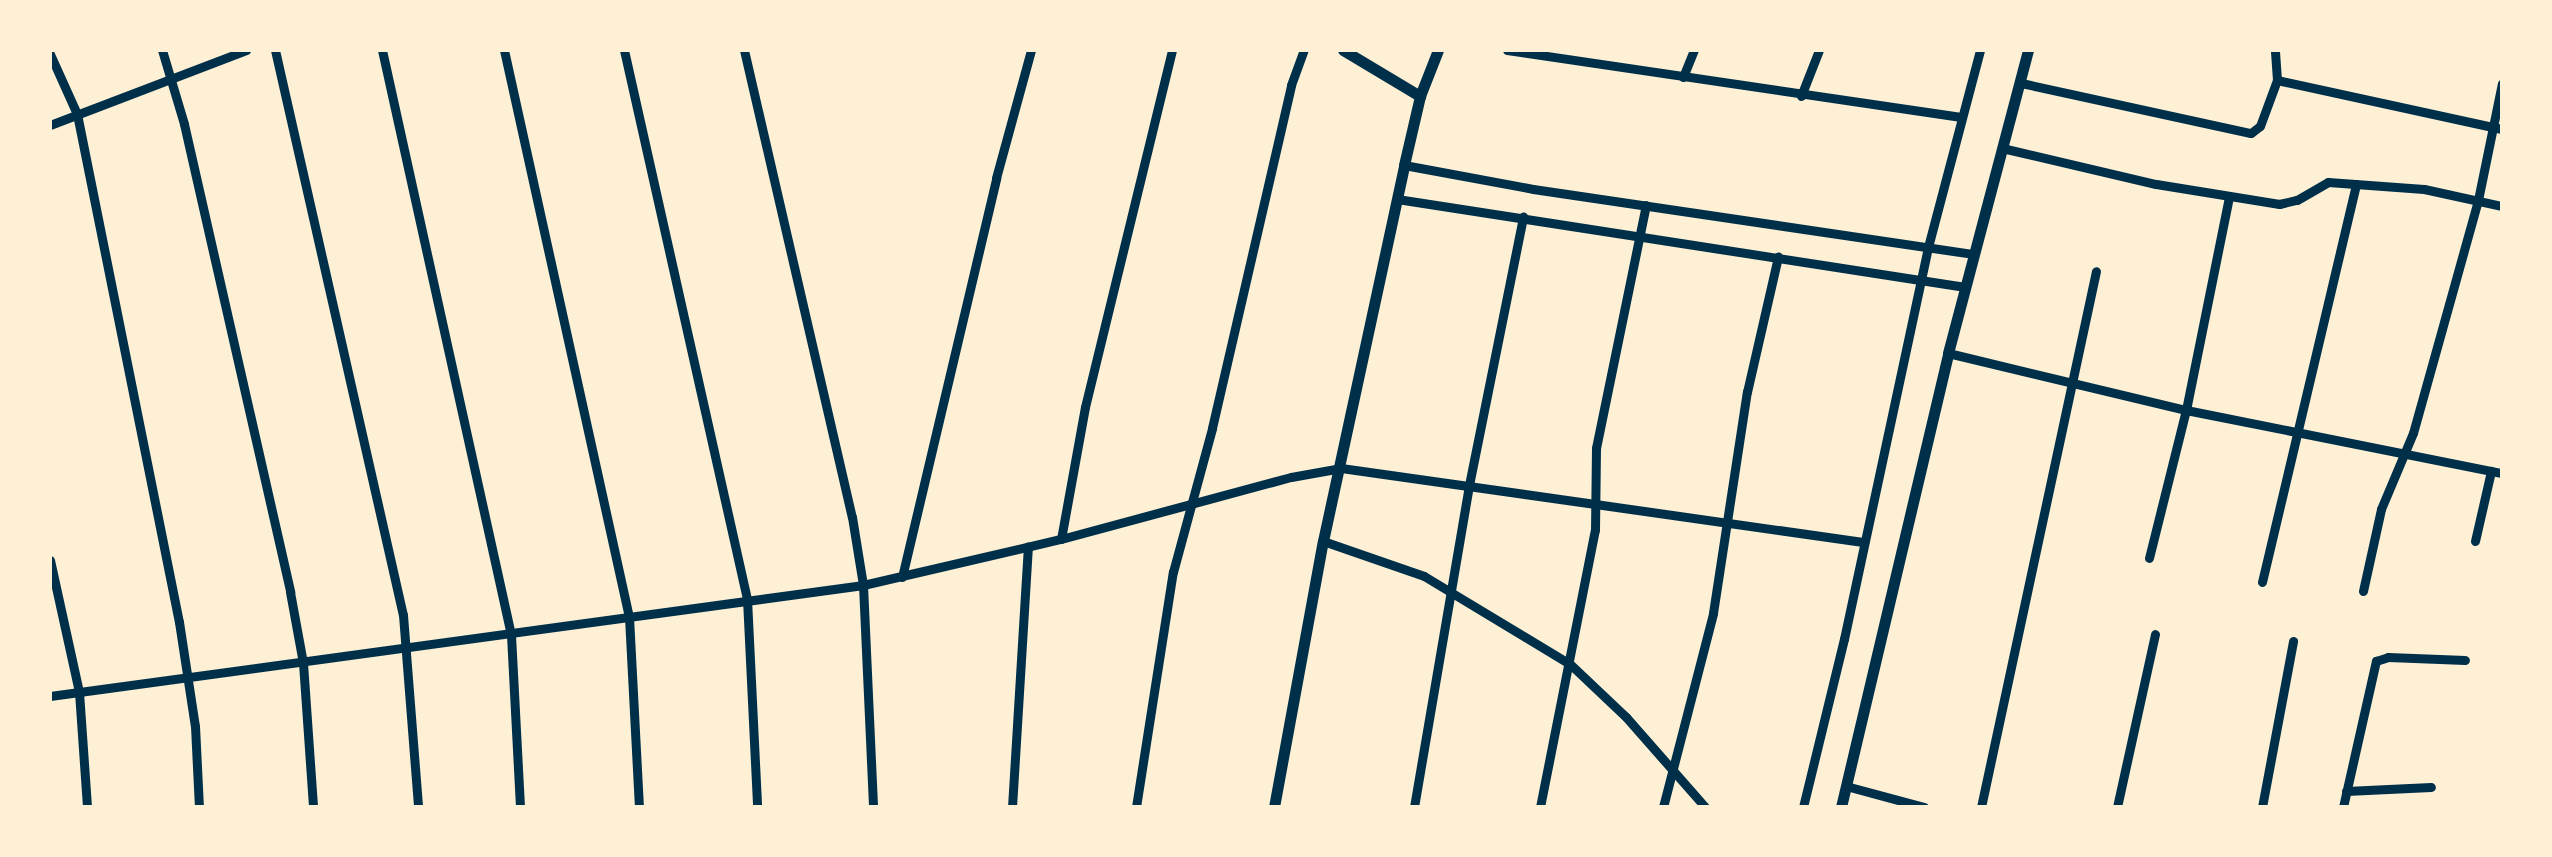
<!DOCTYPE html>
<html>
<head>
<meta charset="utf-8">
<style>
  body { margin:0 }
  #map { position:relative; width:2552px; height:857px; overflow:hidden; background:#fdf0d5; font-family:"Varela Round",sans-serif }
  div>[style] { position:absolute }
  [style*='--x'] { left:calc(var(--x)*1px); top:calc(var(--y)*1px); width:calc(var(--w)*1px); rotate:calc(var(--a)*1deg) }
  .minor>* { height:9px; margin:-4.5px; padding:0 4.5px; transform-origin:4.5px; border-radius:4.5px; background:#003049 }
  .tertiary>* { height:11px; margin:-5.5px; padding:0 5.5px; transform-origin:5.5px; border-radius:5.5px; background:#003049 }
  span { translate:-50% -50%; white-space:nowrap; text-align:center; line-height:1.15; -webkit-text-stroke:9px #fdf0d5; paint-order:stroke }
  .frame { position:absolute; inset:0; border:52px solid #fdf0d5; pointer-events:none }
</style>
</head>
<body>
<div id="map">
  <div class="minor">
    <i style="--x:162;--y:50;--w:77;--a:73.4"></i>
    <i style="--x:184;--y:124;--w:480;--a:77.2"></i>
    <i style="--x:290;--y:592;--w:72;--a:79.6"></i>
    <i style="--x:303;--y:663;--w:144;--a:86"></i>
    <i style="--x:275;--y:50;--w:579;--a:77.24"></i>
    <i style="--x:403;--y:615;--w:193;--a:85.5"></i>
    <i style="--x:382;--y:50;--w:599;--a:77.56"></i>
    <i style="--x:511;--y:635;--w:172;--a:87"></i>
    <i style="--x:504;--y:50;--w:581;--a:77.57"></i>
    <i style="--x:629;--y:617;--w:190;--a:87"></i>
    <i style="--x:624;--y:50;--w:563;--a:77.37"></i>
    <i style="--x:747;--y:599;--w:208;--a:87.2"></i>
    <i style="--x:744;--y:50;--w:479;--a:77"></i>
    <i style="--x:852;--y:517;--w:69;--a:80.8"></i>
    <i style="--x:863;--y:585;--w:222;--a:87.4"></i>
    <i style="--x:1507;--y:50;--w:459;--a:8.4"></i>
    <i style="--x:50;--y:54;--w:66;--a:65.8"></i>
    <i style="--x:77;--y:114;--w:518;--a:78.65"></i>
    <i style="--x:179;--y:622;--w:105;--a:81.3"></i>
    <i style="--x:195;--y:726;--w:81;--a:87.2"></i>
    <i style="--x:1683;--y:77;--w:29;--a:-68"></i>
    <i style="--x:2277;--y:80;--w:230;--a:12.3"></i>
    <i style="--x:2021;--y:83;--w:235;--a:12.3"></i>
    <i style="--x:2251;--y:133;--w:11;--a:-38"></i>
    <i style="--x:2260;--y:126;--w:49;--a:-69.7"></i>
    <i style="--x:2277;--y:80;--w:30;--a:-94"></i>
    <i style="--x:1801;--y:96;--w:49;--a:-68.6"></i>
    <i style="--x:50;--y:125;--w:210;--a:-20.9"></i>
    <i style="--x:2002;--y:148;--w:158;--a:13.2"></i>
    <i style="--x:2156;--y:184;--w:125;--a:9.2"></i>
    <i style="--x:2279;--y:204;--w:18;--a:-13"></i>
    <i style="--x:2297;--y:200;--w:36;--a:-30"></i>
    <i style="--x:2328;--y:182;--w:96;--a:4.2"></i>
    <i style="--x:2424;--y:189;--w:80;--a:12.3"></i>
    <i style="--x:1404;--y:165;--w:131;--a:10.5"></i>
    <i style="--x:1533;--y:189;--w:444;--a:8.4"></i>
    <i style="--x:1397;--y:199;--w:575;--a:8.81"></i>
    <i style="--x:1948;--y:353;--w:245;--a:13.5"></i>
    <i style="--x:2186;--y:410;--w:322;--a:11.3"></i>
    <i style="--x:1061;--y:539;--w:134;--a:-79.7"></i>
    <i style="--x:1085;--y:407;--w:367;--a:-76.3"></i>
    <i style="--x:1323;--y:541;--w:107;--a:19.1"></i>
    <i style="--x:1424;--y:576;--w:170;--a:31.1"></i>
    <i style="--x:1570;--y:664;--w:77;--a:43.4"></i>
    <i style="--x:1626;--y:717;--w:120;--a:48.7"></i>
    <i style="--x:2475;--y:541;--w:72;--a:-77.1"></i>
    <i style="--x:2149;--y:558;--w:153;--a:-76"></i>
    <i style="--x:2186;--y:410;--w:217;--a:-78.6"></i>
    <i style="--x:50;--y:560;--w:135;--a:77.6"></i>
    <i style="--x:79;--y:692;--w:115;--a:86"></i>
    <i style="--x:902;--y:577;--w:410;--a:-76.7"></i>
    <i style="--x:996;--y:178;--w:133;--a:-74.7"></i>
    <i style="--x:2262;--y:582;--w:409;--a:-76.7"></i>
    <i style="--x:2363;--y:591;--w:84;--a:-77.6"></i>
    <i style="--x:2381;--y:509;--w:82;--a:-67.2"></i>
    <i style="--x:2413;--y:433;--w:242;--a:-74.4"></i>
    <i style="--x:2478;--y:200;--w:119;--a:-78.4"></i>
    <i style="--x:50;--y:696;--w:821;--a:-7.77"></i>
    <i style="--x:863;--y:585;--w:203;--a:-13.1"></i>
    <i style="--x:1061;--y:539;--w:238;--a:-15.1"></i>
    <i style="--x:1291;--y:477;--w:51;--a:-10.2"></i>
    <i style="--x:1341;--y:468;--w:527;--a:8.07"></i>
    <i style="--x:1846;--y:786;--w:81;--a:15.1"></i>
    <i style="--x:2346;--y:791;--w:85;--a:-2.7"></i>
    <i style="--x:1012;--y:807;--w:261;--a:-86.5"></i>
    <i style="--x:1136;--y:807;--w:238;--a:-81.1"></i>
    <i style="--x:1173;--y:572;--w:149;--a:-74.8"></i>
    <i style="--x:1212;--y:428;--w:352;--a:-77"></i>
    <i style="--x:1291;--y:85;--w:37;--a:-70"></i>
    <i style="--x:1414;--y:807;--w:327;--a:-80.3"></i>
    <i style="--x:1469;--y:485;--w:274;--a:-78.6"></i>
    <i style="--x:1540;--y:807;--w:282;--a:-78.8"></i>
    <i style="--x:1595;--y:530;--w:82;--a:-89.3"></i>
    <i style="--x:1596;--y:448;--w:248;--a:-78.4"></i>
    <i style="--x:1663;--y:807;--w:200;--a:-75.5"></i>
    <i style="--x:1713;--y:613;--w:224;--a:-81.3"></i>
    <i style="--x:1747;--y:392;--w:139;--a:-77.1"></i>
    <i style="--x:1803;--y:807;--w:173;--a:-76.3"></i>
    <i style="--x:1844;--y:639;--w:401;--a:-77.9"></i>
    <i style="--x:1928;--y:247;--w:204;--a:-75.2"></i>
    <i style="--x:1981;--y:807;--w:548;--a:-77.89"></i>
    <i style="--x:2117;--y:807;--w:177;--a:-77.6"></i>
    <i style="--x:2262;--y:807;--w:169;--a:-79.4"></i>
    <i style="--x:2343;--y:807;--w:150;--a:-77.3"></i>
    <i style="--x:2376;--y:661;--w:13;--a:-18"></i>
    <i style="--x:2388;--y:657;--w:77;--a:2.2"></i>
  </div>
  <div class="tertiary">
    <i style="--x:1343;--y:50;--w:90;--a:30.9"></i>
    <i style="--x:1274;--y:807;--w:270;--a:-79.6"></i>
    <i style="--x:1323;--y:541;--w:385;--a:-77.8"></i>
    <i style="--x:1404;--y:165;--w:71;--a:-76.9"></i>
    <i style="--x:1420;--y:96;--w:49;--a:-68.6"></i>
    <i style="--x:1841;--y:807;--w:466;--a:-76.7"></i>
    <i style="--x:1948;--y:353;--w:313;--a:-75.2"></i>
  </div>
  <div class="frame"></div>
</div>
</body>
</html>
